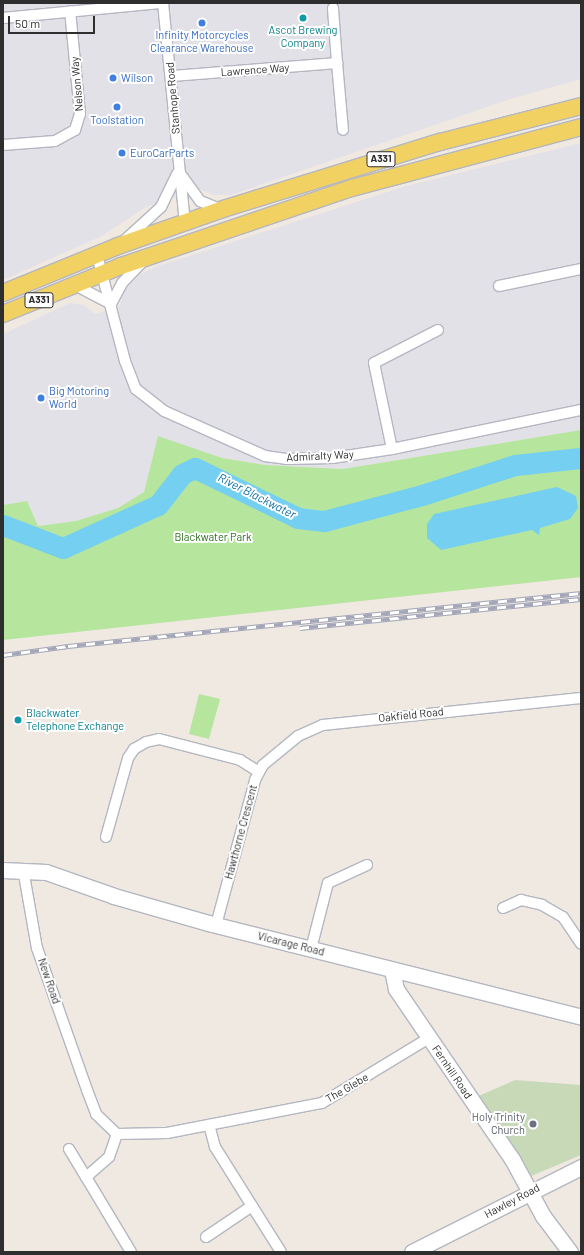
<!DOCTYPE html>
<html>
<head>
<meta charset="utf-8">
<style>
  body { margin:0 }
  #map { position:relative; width:584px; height:1255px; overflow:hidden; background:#efe9e1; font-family:Barlow,sans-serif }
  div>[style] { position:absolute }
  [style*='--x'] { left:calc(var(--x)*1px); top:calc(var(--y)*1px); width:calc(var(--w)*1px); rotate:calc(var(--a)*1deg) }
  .industrial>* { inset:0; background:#e3e1e8 }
  .green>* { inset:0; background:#b6e59e }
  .cemetery>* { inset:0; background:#c8d9b8 }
  .water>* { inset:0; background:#75cff0 }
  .river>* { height:21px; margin:-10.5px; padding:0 10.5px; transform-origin:10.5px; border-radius:10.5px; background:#75cff0 }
  .roads { filter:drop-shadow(1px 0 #b4b7c1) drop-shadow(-1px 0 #b4b7c1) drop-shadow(0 1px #b4b7c1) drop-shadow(0 -1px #b4b7c1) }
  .street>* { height:10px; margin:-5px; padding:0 5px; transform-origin:5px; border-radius:5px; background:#fff }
  .secondary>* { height:15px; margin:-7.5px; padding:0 7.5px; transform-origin:7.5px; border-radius:7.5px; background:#fff }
  .primary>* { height:16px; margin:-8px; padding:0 8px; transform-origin:8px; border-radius:8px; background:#f2d163 }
  .rail>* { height:4.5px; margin-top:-2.25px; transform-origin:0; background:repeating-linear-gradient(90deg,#fff 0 9px,#a3a6b8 0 18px); box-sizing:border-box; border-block:1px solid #a3a6b8 }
  .dots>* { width:11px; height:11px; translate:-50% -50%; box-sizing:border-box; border:2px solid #fff; border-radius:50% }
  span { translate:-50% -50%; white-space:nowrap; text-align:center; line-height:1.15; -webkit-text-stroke:4px #fff; paint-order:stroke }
  .shield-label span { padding:1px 3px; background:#fff; border:1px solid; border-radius:3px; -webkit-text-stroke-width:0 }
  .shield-label { font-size:10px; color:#2e2e2e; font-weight:700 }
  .culture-label { font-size:11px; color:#0d838f }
  .left { translate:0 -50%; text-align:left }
  .shop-label { font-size:11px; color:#366cbe }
  .street-label { font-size:11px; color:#2e2e2e }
  .park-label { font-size:11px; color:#2c6e1b }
  .worship-label { font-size:11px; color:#5b616d }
  .right { translate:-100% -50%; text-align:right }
  .water-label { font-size:12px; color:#0d6fa3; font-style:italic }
  .frame { position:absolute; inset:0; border:4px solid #2e2e2e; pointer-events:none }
  .scale { position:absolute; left:8px; top:16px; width:87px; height:18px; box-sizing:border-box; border:2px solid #2e2e2e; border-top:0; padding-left:5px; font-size:12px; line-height:14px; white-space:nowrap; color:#2e2e2e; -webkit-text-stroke:3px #fff; paint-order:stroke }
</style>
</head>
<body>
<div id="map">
  <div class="industrial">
    <i style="clip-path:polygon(3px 3px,581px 3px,581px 79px,510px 99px,231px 195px,213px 195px,199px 189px,146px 207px,102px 236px,3px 280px)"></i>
    <i style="clip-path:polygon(581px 143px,581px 430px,343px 469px,265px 465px,222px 458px,158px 437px,144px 492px,118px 508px,76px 521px,38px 526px,27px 501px,3px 505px,3px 334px,70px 303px,84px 305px,95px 314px,119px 307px,125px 290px,139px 275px,155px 267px,406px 186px)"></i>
  </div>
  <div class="green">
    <i style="clip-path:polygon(581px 430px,581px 577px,3px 640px,3px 505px,27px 501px,38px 526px,76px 521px,118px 508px,144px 492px,158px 436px,222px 458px,265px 465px,343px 469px)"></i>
    <i style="clip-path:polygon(199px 694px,220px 699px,209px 739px,189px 734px)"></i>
  </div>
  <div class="cemetery">
    <i style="clip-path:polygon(515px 1080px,581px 1085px,581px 1155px,529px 1177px,474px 1098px)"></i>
  </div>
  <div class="water">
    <i style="clip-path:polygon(557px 487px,576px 496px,578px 508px,570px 519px,540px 528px,539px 535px,532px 530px,441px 550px,427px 538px,427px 524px,434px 514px)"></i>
  </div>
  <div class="river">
    <i style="--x:3;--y:525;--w:64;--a:21"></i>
    <i style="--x:63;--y:548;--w:104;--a:-24.4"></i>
    <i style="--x:158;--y:505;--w:39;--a:-52"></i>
    <i style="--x:182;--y:474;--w:14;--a:-25"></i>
    <i style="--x:195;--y:468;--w:114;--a:25.9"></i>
    <i style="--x:298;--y:518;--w:26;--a:7"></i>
    <i style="--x:324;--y:521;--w:101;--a:-14.9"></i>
    <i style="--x:422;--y:495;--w:98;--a:-17.9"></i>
    <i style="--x:515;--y:465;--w:66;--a:-6.1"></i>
  </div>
  <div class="roads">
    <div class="street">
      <i style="--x:163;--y:3;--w:221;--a:84.3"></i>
      <i style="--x:3;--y:18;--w:161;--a:-5.4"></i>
      <i style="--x:337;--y:63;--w:67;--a:84.9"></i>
      <i style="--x:172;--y:76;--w:166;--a:-4.5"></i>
      <i style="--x:337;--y:63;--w:55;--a:-94.2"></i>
      <i style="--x:3;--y:145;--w:52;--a:-4.4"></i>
      <i style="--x:55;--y:141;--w:23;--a:-29"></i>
      <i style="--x:75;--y:130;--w:17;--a:-73"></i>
      <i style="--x:80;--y:114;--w:103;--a:-95.5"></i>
      <i style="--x:179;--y:172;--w:36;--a:54"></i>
      <i style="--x:200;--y:201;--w:22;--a:22"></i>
      <i style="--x:125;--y:240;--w:49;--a:-42.5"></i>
      <i style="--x:161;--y:207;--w:37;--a:-64"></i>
      <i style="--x:97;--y:255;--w:110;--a:75.2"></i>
      <i style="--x:125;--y:361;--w:30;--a:69"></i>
      <i style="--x:136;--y:389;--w:36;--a:38"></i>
      <i style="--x:164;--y:411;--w:111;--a:24"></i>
      <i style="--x:265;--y:456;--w:21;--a:8"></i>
      <i style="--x:286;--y:459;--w:46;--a:-1.2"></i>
      <i style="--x:332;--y:458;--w:61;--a:-8.5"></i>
      <i style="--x:392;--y:449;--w:193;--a:-11.7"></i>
      <i style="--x:75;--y:285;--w:41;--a:27.8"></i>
      <i style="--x:499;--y:286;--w:84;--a:-11.7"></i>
      <i style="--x:111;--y:304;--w:24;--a:-62"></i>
      <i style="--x:122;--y:283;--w:28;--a:-46"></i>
      <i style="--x:392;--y:449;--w:88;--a:-101.8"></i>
      <i style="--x:374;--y:363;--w:72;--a:-27.3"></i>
      <i style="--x:106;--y:837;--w:82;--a:-74.4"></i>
      <i style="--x:128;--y:758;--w:11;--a:-56"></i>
      <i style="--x:134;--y:749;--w:14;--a:-30"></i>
      <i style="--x:146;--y:742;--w:13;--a:-13"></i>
      <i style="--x:159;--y:739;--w:84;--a:14.5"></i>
      <i style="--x:240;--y:760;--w:22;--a:32"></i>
      <i style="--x:23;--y:869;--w:80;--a:80"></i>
      <i style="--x:37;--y:948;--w:151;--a:70.6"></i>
      <i style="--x:87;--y:1090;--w:26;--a:69"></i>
      <i style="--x:96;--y:1114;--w:29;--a:44"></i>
      <i style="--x:117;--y:1134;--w:50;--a:-1.1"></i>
      <i style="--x:167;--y:1133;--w:158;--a:-11"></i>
      <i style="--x:322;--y:1103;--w:125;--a:-31.3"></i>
      <i style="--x:503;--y:908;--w:20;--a:-24"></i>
      <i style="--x:521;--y:900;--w:22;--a:13"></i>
      <i style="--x:542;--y:905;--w:24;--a:30"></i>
      <i style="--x:563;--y:917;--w:32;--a:56"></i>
      <i style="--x:216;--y:925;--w:150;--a:-74.9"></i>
      <i style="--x:255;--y:780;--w:17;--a:-62"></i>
      <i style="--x:263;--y:765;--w:45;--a:-39.6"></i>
      <i style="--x:298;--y:736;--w:27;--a:-24"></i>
      <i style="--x:323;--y:725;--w:259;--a:-6"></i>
      <i style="--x:311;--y:949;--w:68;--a:-75.6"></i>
      <i style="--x:328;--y:883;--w:43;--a:-24.8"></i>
      <i style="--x:117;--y:1134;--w:24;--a:109"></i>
      <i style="--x:109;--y:1157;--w:30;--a:139"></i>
      <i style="--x:86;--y:1177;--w:87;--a:59"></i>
      <i style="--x:69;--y:1149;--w:33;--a:59"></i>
      <i style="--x:252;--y:1206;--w:54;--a:57.8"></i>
      <i style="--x:206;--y:1237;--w:55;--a:-34"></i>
      <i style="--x:252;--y:1206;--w:70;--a:-122.1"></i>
      <i style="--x:215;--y:1147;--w:23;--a:-105"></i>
    </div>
    <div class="secondary">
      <i style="--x:3;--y:870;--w:43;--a:2.7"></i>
      <i style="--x:46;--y:872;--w:72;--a:19.4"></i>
      <i style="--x:114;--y:896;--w:98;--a:16"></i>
      <i style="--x:208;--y:923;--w:385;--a:14.1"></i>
      <i style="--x:392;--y:970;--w:19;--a:78"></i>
      <i style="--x:396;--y:989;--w:206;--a:55.7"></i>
      <i style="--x:512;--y:1159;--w:65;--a:61.5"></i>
      <i style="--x:543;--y:1216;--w:45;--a:53.1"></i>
      <i style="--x:412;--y:1252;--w:189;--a:-26.7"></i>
    </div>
    <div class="primary">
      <i style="--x:3;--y:293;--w:124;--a:-22.2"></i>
      <i style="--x:118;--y:246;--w:111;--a:-19.4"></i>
      <i style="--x:223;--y:209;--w:227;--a:-17.2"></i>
      <i style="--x:440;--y:142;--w:146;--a:-14.3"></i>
      <i style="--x:3;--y:314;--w:127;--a:-22.1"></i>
      <i style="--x:121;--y:266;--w:244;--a:-18.7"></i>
      <i style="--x:352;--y:188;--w:237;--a:-14.9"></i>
    </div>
  </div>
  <div class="rail">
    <i style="--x:300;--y:628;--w:282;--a:-5.9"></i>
    <i style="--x:3;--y:655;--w:66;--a:-7.9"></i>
    <i style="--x:68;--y:646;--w:516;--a:-5.9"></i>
  </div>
  <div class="dots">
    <i style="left:303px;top:18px;background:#0f9aa8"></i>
    <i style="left:202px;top:23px;background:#3f7fe0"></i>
    <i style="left:113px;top:78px;background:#3f7fe0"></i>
    <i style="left:117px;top:107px;background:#3f7fe0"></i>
    <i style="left:122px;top:153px;background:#3f7fe0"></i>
    <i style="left:41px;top:398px;background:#3f7fe0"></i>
    <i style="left:18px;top:720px;background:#0f9aa8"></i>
    <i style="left:533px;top:1124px;background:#6b7280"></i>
  </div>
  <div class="shield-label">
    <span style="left:381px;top:159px">A331</span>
    <span style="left:39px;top:300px">A331</span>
  </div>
  <div class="culture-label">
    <span style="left:303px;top:37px">Ascot Brewing<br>Company</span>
    <span class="left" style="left:26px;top:720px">Blackwater<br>Telephone Exchange</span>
  </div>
  <div class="shop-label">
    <span style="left:202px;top:42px">Infinity Motorcycles<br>Clearance Warehouse</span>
    <span class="left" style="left:121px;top:78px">Wilson</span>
    <span style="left:117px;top:120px">Toolstation</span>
    <span class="left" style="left:130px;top:153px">EuroCarParts</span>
    <span class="left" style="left:49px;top:398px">Big Motoring<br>World</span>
  </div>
  <div class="street-label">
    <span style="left:255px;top:70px;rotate:-4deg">Lawrence Way</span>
    <span style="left:77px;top:84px;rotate:-95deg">Nelson Way</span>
    <span style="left:173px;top:98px;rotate:-95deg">Stanhope Road</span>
    <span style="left:320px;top:456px;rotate:-3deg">Admiralty Way</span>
    <span style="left:411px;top:715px;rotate:-6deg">Oakfield Road</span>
    <span style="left:241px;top:832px;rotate:-75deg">Hawthorne Crescent</span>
    <span style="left:291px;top:944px;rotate:14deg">Vicarage Road</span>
    <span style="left:49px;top:981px;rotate:71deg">New Road</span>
    <span style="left:452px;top:1072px;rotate:56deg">Fernhill Road</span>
    <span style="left:347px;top:1088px;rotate:-30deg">The Glebe</span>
    <span style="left:512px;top:1201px;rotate:-28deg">Hawley Road</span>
  </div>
  <div class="park-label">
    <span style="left:213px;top:537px">Blackwater Park</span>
  </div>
  <div class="worship-label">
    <span class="right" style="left:525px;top:1124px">Holy Trinity<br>Church</span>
  </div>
  <div class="water-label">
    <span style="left:257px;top:496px;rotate:27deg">River Blackwater</span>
  </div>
  <div class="frame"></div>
  <div class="scale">50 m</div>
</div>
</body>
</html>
